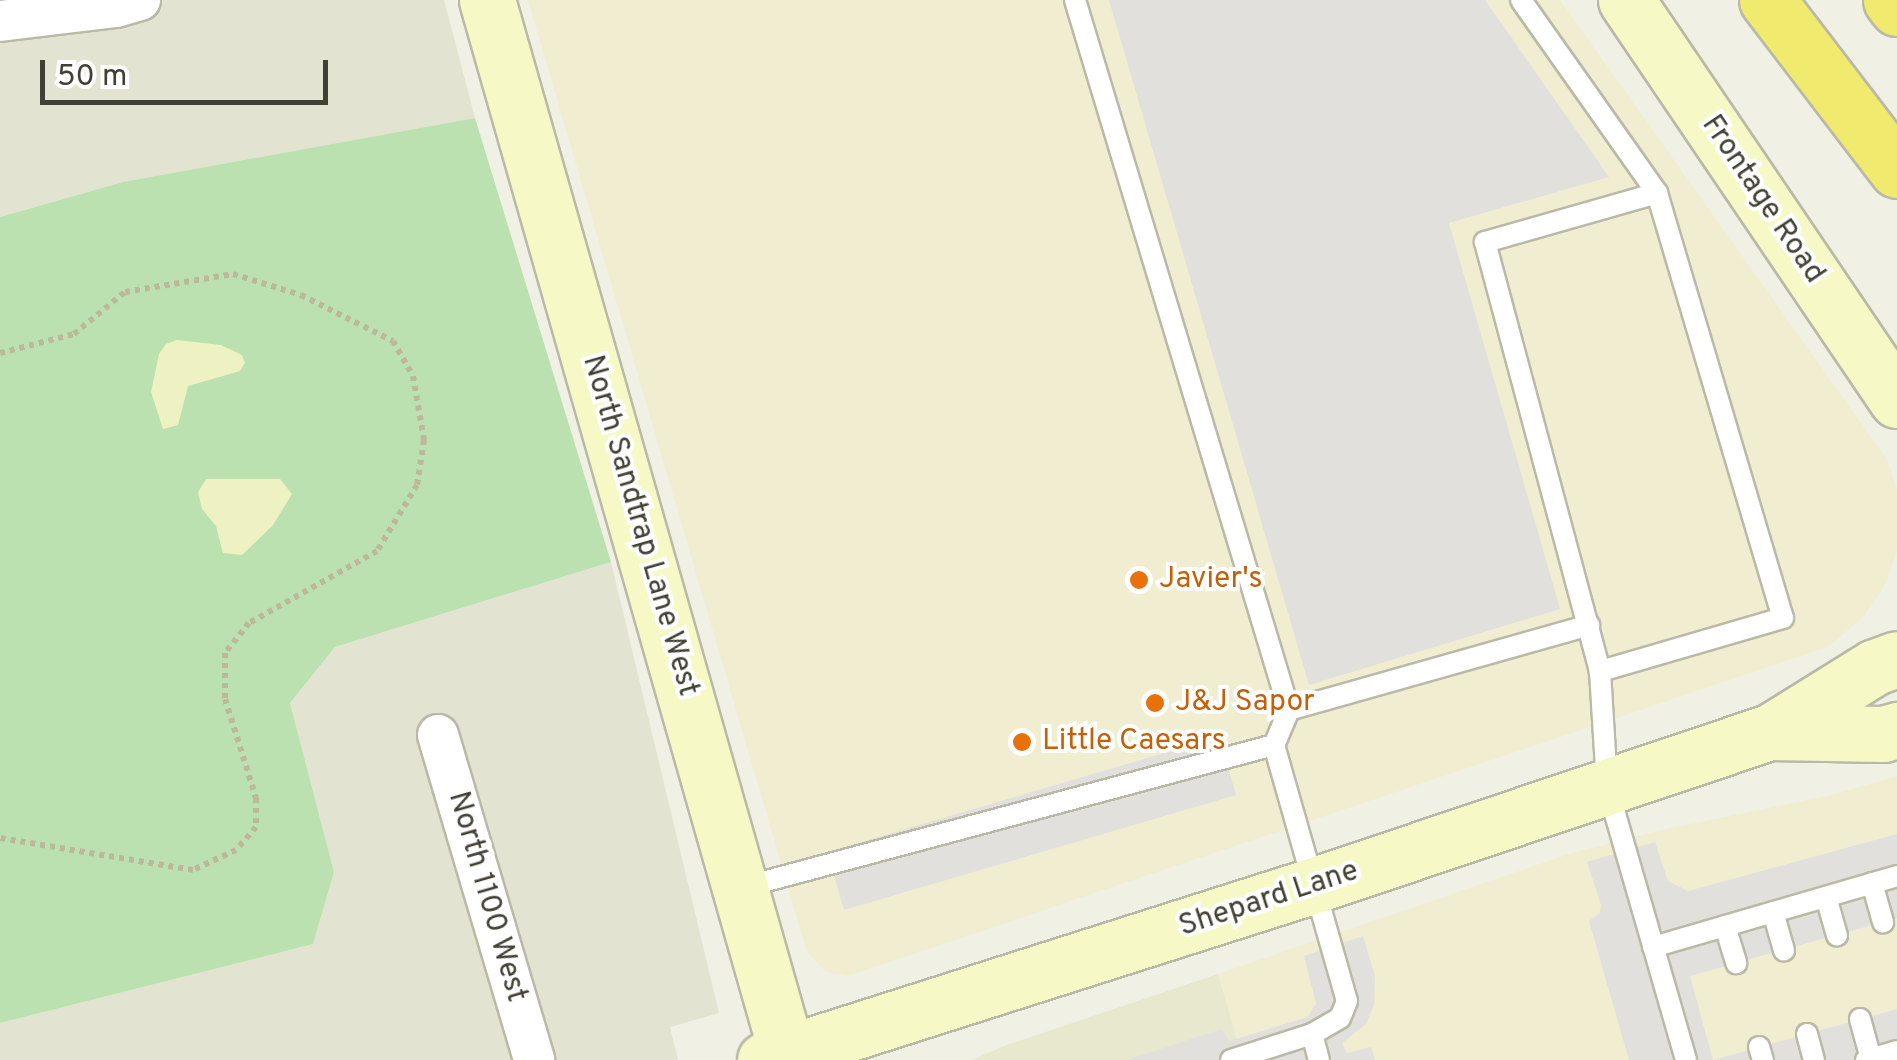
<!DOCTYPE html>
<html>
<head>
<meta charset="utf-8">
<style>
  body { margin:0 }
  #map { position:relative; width:1897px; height:1060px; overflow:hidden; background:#f0f0e4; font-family:Overpass,sans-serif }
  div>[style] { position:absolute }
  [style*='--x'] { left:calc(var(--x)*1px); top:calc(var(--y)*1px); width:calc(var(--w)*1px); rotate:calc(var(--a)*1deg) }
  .residential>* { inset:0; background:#e3e3d2 }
  .commercial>* { inset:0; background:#f1edd0 }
  .education>* { inset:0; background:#e8e8cf }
  .green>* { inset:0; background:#bce1b0 }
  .sand>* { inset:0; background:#eef2c2 }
  .parking>* { inset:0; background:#e1e0dc }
  .path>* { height:6px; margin-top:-3px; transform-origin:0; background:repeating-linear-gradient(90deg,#bbb99a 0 5px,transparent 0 10px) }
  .roads { filter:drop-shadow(2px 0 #bab9a7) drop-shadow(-2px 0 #bab9a7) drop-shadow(0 2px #bab9a7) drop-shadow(0 -2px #bab9a7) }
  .lane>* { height:20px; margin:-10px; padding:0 10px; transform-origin:10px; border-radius:10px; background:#fff }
  .street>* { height:40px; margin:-20px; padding:0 20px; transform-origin:20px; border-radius:20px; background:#fff }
  .secondary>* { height:55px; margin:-27.5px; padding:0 27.5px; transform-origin:27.5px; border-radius:27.5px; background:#f6f9c5 }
  .highway>* { height:55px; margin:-27.5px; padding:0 27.5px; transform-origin:27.5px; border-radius:27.5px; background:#f0eb6f }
  .dots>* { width:28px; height:28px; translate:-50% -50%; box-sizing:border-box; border:5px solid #fff; border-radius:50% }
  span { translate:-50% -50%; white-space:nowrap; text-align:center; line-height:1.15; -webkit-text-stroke:8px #fff; paint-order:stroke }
  .street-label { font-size:30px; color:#414034 }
  .food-label { font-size:30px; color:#c56008 }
  .left { translate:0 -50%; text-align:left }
  .scale { position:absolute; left:40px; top:60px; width:288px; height:45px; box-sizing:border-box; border:5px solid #414034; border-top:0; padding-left:12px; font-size:30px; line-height:35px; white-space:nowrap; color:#414034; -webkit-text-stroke:8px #fff; paint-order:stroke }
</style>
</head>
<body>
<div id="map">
  <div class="residential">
    <i style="clip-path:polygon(0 0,444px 0,475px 118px,123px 182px,0 217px)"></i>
    <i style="clip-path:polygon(611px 562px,719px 1013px,670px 1027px,678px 1060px,0 1060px,0 1023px,313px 944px,334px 872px,290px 703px,335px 647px)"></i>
  </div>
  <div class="commercial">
    <i style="clip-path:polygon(528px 0,1560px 0,1888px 461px,1897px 491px,1897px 549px,1887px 582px,1864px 616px,1828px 647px,847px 976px,826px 972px,807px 952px)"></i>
    <i style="clip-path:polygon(1897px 776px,1897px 1060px,1243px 1060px,1218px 974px,1569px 854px,1662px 830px,1832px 795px)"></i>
  </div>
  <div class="education">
    <i style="clip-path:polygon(1218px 974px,1243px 1060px,972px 1060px,1004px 1046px)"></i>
  </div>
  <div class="green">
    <i style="clip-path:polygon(475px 118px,611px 562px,335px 647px,290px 703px,334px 872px,313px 944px,0 1023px,0 217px,123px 182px)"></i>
  </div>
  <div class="sand">
    <i style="clip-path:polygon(177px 340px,221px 345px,242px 355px,245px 363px,240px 371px,188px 386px,178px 425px,163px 429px,151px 392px,159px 354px,166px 344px)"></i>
    <i style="clip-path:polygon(206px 479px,280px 479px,292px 494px,273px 525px,242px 555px,223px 553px,216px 526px,202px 509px,198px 492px)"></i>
  </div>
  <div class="parking">
    <i style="clip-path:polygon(1109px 0,1485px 0,1609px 177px,1449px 223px,1560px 609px,1309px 685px)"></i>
    <i style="clip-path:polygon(1219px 737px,1236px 795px,844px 910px,827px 852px)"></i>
    <i style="clip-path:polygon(1897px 834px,1897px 918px,1690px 976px,1713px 1060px,1897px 1009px,1897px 1060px,1629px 1060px,1589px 921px,1600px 913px,1601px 905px,1587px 862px,1655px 842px,1668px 881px,1688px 891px)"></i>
    <i style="clip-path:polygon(1363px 936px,1375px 976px,1374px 1005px,1366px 1024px,1342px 1043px,1347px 1053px,1371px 1047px,1375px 1060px,1127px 1060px,1222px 1029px,1229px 1041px,1308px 1017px,1316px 1003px,1304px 956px)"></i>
  </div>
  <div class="path">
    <i style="--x:0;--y:353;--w:76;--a:-14.4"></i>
    <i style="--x:74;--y:334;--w:66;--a:-39.5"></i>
    <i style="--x:125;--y:292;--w:109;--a:-9.5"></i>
    <i style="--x:233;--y:274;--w:71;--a:17.2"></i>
    <i style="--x:301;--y:295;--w:103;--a:26.6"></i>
    <i style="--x:393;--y:341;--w:40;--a:60.3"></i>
    <i style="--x:413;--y:376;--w:65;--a:80.2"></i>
    <i style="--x:424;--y:440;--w:46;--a:98.8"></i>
    <i style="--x:417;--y:485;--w:77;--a:121.2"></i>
    <i style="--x:377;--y:551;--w:147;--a:150.6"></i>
    <i style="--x:249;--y:623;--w:38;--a:129"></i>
    <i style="--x:225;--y:653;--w:46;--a:90"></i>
    <i style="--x:225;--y:699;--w:104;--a:72.6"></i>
    <i style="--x:256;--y:798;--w:29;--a:90"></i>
    <i style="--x:256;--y:827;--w:30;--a:131"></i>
    <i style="--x:236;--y:850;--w:47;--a:155.1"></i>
    <i style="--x:193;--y:870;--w:196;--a:-170.6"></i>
  </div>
  <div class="roads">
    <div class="lane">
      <i style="--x:1075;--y:0;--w:742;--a:73.23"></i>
      <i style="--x:1289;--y:710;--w:38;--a:113"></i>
      <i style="--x:1274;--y:745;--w:266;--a:74.1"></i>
      <i style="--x:1347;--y:1001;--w:18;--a:112"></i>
      <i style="--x:1340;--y:1018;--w:32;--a:150"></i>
      <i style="--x:1312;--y:1034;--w:27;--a:75"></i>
      <i style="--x:1521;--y:0;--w:236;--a:54.8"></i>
      <i style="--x:1657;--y:193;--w:443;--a:73.5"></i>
      <i style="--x:1783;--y:618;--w:191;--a:163.8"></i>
      <i style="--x:1657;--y:193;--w:179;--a:164.1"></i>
      <i style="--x:1485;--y:242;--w:444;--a:75"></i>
      <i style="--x:1600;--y:671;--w:115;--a:86.5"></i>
      <i style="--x:1607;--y:786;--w:285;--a:73.9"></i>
      <i style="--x:1289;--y:710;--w:312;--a:-15.8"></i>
      <i style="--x:1872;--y:883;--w:41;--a:74.2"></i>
      <i style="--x:744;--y:887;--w:549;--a:-15"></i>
      <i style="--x:1826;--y:897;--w:40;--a:74"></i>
      <i style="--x:1773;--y:912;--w:40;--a:74"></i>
      <i style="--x:1725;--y:926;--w:39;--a:73"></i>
      <i style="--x:1653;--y:947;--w:254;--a:-16.2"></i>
      <i style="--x:1860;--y:1019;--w:41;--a:74.6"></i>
      <i style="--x:1807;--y:1034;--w:27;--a:75"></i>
      <i style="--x:1759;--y:1047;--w:14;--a:73"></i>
      <i style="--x:1231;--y:1060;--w:85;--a:-17.8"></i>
      <i style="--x:1866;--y:1060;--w:32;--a:-16"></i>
    </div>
    <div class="street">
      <i style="--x:0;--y:21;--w:117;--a:-6.9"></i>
      <i style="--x:116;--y:7;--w:25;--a:-16"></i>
      <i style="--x:438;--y:735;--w:339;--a:73.5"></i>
    </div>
    <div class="secondary">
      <i style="--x:487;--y:0;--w:1102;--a:74.1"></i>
      <i style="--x:1626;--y:0;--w:483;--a:55.9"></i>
      <i style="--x:1770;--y:732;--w:113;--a:1"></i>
      <i style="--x:1883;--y:734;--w:15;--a:-16"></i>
      <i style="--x:765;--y:1060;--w:577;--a:-17.65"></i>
      <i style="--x:1315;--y:885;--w:480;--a:-18.6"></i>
      <i style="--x:1770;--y:732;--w:123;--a:-31.8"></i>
      <i style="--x:1875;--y:667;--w:23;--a:-20"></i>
    </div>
    <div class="highway">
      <i style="--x:1767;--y:0;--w:214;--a:52.6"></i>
      <i style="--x:1891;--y:0;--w:10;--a:53"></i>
    </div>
  </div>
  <div class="dots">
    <i style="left:1139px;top:580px;background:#e8710a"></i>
    <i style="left:1155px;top:703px;background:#e8710a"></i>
    <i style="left:1022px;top:742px;background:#e8710a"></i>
  </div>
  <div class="street-label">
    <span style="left:1762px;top:200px;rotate:56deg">Frontage Road</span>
    <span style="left:639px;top:526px;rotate:74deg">North Sandtrap Lane West</span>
    <span style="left:486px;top:897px;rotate:74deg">North 1100 West</span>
    <span style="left:1269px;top:900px;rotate:-18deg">Shepard Lane</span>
  </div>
  <div class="food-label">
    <span class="left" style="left:1159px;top:580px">Javier's</span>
    <span class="left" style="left:1175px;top:703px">J&amp;J Sapor</span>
    <span class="left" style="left:1042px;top:742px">Little Caesars</span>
  </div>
  <div class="scale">50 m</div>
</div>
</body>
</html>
